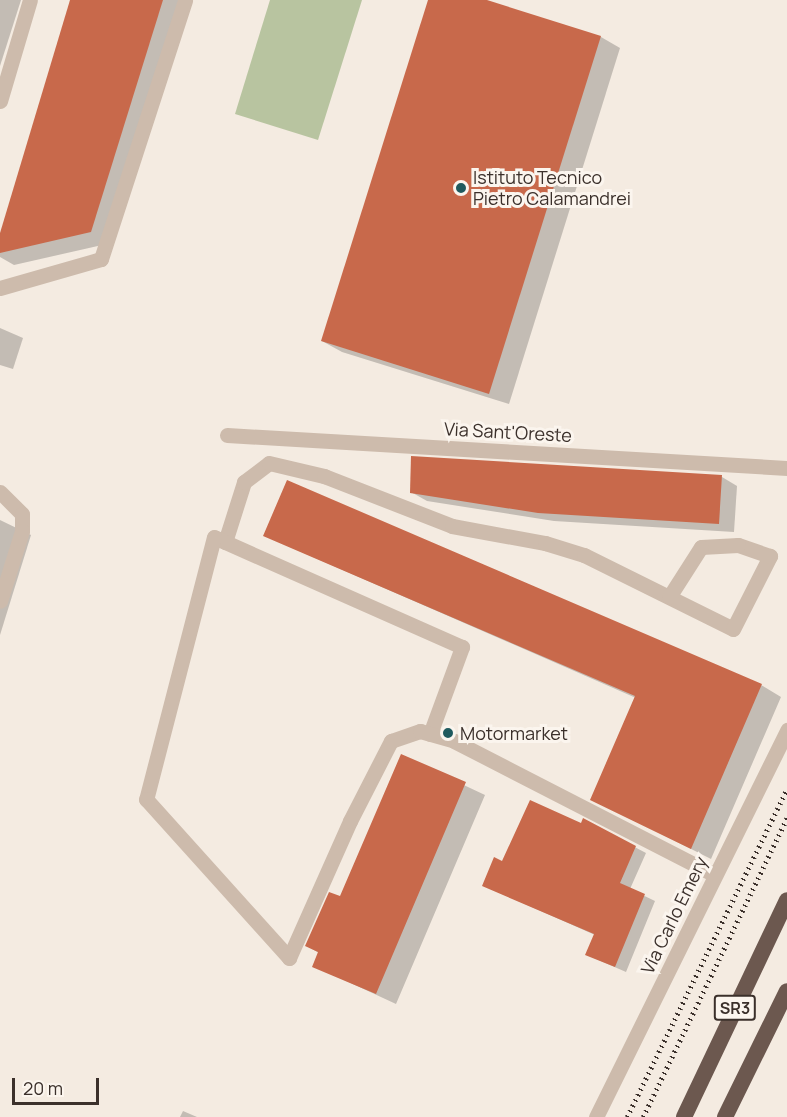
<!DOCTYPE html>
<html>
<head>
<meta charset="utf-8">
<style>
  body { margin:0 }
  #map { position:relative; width:787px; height:1117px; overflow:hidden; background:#f4ebe1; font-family:Manrope,sans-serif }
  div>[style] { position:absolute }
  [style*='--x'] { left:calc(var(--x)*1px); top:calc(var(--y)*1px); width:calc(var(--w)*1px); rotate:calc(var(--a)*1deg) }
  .green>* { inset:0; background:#b8c4a0 }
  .shadow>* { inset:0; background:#0003 }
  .building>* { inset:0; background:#c8694b }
  .service>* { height:15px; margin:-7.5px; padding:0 7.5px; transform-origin:7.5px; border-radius:7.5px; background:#cdbbac }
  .minor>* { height:15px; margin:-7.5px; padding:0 7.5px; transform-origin:7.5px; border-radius:7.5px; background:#cdbbac }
  .trunk>* { height:16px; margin:-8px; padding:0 8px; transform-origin:8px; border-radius:8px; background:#6c584f }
  .rail>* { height:4.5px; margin-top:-2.25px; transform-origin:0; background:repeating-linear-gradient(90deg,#3b302b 0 1.5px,transparent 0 6px) }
  .dots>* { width:16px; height:16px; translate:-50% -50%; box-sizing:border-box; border:3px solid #fbf5ee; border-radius:50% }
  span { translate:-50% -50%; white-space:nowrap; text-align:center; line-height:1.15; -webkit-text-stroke:6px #fbf5ee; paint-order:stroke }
  .shield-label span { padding:2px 4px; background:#fbf5ee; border:2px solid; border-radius:4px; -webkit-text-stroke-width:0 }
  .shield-label { font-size:16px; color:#3b302b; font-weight:700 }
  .poi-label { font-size:18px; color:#3b302b }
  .left { translate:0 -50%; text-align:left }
  .street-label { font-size:18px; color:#3b302b }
  .scale { position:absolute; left:12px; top:1078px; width:87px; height:27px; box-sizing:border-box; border:3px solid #3b302b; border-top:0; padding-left:8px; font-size:18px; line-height:21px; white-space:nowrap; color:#3b302b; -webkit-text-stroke:4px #fbf5ee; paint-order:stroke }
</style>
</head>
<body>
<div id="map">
  <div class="green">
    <i style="clip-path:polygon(270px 0,362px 0,318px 140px,235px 114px)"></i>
  </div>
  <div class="shadow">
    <i style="clip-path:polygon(0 0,21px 0,0 66px)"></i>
    <i style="clip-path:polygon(71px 0,186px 0,111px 243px,14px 265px,0 257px,0 238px)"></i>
    <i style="clip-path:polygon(429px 0,482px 0,601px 37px,620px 48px,509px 404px,342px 352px,322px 341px)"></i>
    <i style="clip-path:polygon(0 328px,23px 338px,13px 369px,0 365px)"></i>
    <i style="clip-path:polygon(722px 477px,737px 486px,734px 532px,554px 521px,427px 501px,411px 492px)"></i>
    <i style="clip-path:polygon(0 520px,31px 535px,0 635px)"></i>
    <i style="clip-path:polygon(265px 536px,761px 685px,781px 697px,711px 859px,592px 799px,636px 698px)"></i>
    <i style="clip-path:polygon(402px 756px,485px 795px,396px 1004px,314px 966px,319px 953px,307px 946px,341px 898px)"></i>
    <i style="clip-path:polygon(583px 820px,646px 853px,630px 889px,655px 901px,626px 972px,587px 955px,595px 935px,484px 886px,503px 863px,581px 825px)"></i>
    <i style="clip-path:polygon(183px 1111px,197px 1117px,180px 1117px)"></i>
  </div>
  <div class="building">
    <i style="clip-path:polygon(70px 0,163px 0,91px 232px,0 253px,0 233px)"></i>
    <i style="clip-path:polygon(428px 0,487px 0,601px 36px,489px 394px,321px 341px)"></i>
    <i style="clip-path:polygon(411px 456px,722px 475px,719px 524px,538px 513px,410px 493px)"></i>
    <i style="clip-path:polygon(287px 480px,762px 684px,691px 849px,590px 800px,635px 696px,263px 536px)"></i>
    <i style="clip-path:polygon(401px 754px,466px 782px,376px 994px,312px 967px,318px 952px,305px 946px,329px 892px,340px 896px)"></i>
    <i style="clip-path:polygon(530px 800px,581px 823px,583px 818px,636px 846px,620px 883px,645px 894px,615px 967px,585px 955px,594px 934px,482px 886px,494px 857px,502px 861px)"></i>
  </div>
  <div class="service">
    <i style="--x:0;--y:101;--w:105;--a:-73.5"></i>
    <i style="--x:0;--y:288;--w:105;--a:-16"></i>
    <i style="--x:101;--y:259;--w:272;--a:-72"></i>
    <i style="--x:0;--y:492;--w:31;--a:45"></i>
    <i style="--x:22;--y:514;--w:17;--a:90"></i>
    <i style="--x:22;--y:531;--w:73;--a:107.4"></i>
    <i style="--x:225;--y:542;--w:63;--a:-72.4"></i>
    <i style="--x:244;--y:482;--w:31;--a:-37"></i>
    <i style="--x:269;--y:463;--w:57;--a:13.3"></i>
    <i style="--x:324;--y:476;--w:137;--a:21.3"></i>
    <i style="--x:452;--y:526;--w:95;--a:10.4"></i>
    <i style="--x:545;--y:543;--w:41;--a:17.1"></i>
    <i style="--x:584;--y:555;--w:166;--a:26.4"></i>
    <i style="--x:733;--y:629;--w:82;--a:-63.1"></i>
    <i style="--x:770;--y:556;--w:34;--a:-161"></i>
    <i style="--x:738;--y:545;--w:37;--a:177"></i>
    <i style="--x:701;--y:547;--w:59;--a:122.6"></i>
    <i style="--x:430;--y:734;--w:93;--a:-69.8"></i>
    <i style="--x:462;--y:647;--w:271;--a:-156.1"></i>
    <i style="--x:214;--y:537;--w:271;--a:104.5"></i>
    <i style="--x:146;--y:799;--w:214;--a:48"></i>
    <i style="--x:289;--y:958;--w:150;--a:-66"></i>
    <i style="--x:350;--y:821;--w:90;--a:-62.9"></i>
    <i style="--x:391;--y:741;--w:31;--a:-19"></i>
    <i style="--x:420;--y:731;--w:35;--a:16"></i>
    <i style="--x:454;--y:741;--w:293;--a:27.2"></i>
  </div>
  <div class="minor">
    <i style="--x:227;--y:435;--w:561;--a:3.37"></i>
    <i style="--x:596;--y:1117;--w:432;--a:-63.7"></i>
  </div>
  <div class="trunk">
    <i style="--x:684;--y:1117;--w:240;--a:-64.6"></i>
    <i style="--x:725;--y:1117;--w:140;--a:-63.8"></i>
  </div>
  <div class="rail">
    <i style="--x:627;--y:1117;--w:365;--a:-64"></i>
    <i style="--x:643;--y:1117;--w:332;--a:-64.3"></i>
  </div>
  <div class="dots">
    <i style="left:461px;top:188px;background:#1f5a5e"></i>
    <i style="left:448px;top:733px;background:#1f5a5e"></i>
  </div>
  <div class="shield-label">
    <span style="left:735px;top:1008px">SR3</span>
  </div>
  <div class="poi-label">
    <span class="left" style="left:473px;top:188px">Istituto Tecnico<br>Pietro Calamandrei</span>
    <span class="left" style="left:460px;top:733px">Motormarket</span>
  </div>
  <div class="street-label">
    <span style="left:508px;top:432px;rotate:3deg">Via Sant'Oreste</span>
    <span style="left:674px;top:915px;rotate:-64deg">Via Carlo Emery</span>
  </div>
  <div class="scale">20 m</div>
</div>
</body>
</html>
